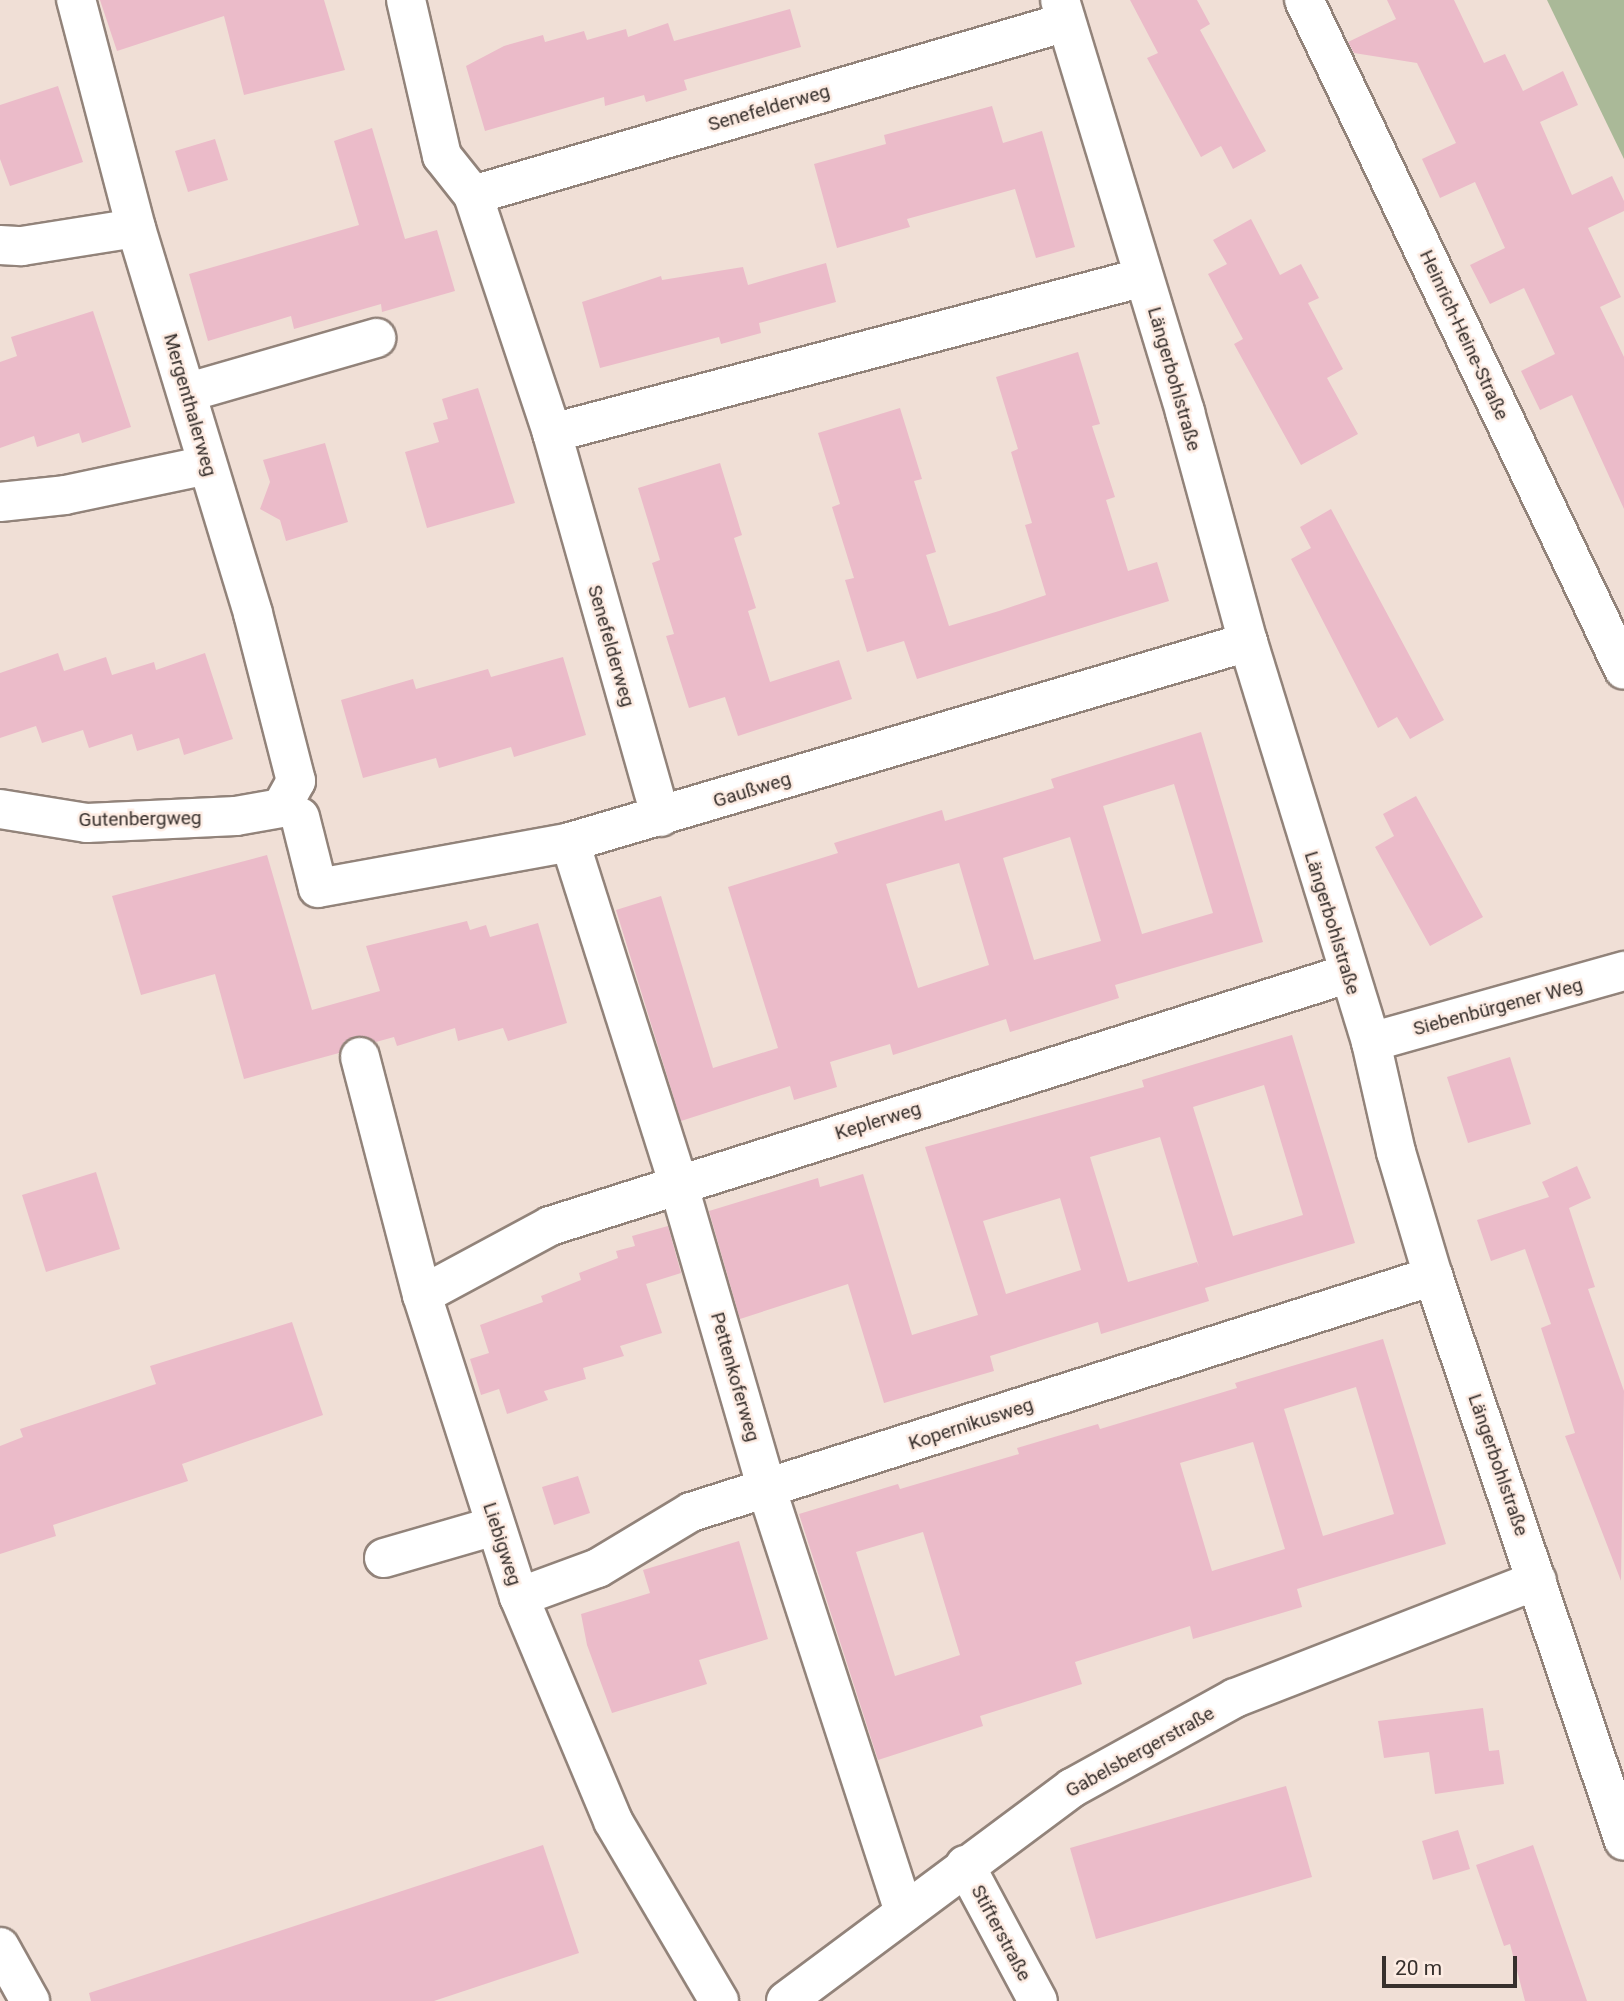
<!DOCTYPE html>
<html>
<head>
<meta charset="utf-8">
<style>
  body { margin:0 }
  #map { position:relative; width:1624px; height:2001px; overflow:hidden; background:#f0dfd6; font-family:Roboto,sans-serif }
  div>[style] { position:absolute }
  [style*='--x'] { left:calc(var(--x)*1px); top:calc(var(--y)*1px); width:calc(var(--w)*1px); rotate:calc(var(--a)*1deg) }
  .green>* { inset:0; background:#aab998 }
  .building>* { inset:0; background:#ebbbc9 }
  .roads { filter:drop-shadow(2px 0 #92837a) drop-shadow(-2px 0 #92837a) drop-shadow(0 2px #92837a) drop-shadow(0 -2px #92837a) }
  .minor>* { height:38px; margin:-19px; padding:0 19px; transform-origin:19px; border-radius:19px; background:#fff }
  span { translate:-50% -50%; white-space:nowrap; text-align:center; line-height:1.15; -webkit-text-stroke:5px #fdece3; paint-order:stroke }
  .street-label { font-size:19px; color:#37302d }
  .scale { position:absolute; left:1382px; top:1956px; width:135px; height:32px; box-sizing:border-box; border:4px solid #37302d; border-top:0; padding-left:9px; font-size:21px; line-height:24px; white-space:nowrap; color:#37302d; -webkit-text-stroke:5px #fdece3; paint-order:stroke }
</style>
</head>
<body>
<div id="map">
  <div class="green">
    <i style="clip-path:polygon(1547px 0,1624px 0,1624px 159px)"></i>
  </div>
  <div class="building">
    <i style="clip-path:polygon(100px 0,324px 0,345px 70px,244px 95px,224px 16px,117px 51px)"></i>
    <i style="clip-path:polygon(1130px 0,1197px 0,1210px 24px,1200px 30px,1266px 151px,1233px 169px,1221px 146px,1201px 157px,1147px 58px,1158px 53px)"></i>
    <i style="clip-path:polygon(1387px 0,1454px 0,1484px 63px,1505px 54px,1523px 91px,1563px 71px,1578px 105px,1540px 122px,1572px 195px,1612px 176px,1624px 201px,1624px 211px,1588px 228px,1621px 297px,1600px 307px,1624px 357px,1624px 509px,1572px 395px,1540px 410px,1521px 371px,1555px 354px,1524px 288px,1490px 304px,1470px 265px,1505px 248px,1475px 182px,1440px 198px,1422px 159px,1456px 143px,1417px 63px,1354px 53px,1348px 42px,1396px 19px)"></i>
    <i style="clip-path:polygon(790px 9px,801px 47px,684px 80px,687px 90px,646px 102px,644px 95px,605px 106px,604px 97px,485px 131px,466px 66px,504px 46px,543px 35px,545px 42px,584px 31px,587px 40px,626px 29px,628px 37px,668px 23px,674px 41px)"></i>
    <i style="clip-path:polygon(58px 86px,83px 162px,10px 186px,0 159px,0 105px)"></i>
    <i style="clip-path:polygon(992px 106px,1003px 143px,1042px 131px,1075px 247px,1036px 258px,1015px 189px,907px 219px,910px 227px,837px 248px,814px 164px,886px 144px,884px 135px)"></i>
    <i style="clip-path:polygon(372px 128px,405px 239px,437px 230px,455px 291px,382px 312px,381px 304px,294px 329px,291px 316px,208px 341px,189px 274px,359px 225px,334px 141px)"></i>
    <i style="clip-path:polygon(215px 139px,228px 180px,188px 192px,175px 151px)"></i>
    <i style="clip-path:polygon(1251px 219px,1280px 275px,1301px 264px,1319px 298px,1308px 303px,1343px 369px,1327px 378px,1358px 434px,1301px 465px,1234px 344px,1243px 339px,1208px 274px,1227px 264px,1213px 240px)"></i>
    <i style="clip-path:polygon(826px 263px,836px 302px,759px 323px,761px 333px,721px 344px,719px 337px,600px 368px,582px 302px,661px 276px,662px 280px,743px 267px,748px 285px)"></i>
    <i style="clip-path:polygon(93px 311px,131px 427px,82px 443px,79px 433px,37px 447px,34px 436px,0 448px,0 362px,17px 356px,11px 337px)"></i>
    <i style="clip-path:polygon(1078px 352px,1100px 424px,1092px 426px,1115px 497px,1106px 500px,1128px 571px,1157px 562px,1169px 601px,917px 679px,904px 641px,867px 652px,845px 580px,854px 578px,832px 507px,840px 504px,818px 433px,900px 408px,922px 479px,914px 481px,936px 552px,926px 555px,949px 626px,999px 611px,1046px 595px,1025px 525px,1032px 523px,1011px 452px,1018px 449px,996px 377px)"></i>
    <i style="clip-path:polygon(478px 388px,515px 503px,427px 528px,405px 452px,439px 442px,433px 423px,448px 419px,442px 399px)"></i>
    <i style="clip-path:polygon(325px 443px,348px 522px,286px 541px,280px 520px,260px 509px,270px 482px,263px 460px)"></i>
    <i style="clip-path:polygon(720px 463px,742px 535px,734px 538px,756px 608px,748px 611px,770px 682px,839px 660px,852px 699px,738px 736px,725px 697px,689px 708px,666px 636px,674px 634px,652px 563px,660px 560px,638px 488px)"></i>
    <i style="clip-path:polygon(1331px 509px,1444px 720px,1410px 739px,1397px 717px,1378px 728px,1291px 559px,1311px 548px,1300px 527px)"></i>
    <i style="clip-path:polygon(58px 653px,64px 671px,106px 657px,112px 675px,154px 662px,156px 670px,205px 653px,233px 739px,184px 755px,179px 738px,137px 751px,132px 734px,89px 748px,83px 730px,42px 743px,36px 726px,0 738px,0 673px)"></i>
    <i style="clip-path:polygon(563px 657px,586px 735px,514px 757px,511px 747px,439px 768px,436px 758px,363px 778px,341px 700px,413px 679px,416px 689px,488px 669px,491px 677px)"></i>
    <i style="clip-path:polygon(evenodd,1201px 732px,1263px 942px,1115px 985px,1119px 998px,1010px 1032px,1006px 1019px,893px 1055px,890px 1044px,830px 1062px,837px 1087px,794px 1100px,790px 1086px,681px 1121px,616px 910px,661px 896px,713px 1068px,778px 1048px,728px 887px,838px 853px,834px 843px,942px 810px,945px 821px,1054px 788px,1051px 779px,1201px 732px,1174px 784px,1213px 913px,1142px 934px,1103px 806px,1174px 784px,1201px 732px,1070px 837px,1101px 941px,1034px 960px,1003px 858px,1070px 837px,1201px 732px,959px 863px,989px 965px,918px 988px,886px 884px,959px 863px)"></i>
    <i style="clip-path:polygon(1416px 796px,1483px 917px,1430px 946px,1375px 847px,1394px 836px,1383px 814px)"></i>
    <i style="clip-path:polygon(267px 855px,312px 1010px,380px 991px,366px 946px,467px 921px,470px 930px,486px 925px,490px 937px,538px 923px,567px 1023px,508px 1041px,503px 1028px,458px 1041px,455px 1028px,397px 1046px,394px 1037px,376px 1042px,355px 1036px,344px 1042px,339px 1053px,244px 1079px,215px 974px,141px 995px,112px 896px)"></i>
    <i style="clip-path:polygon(evenodd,1292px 1035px,1355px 1243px,1205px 1288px,1209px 1301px,1101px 1334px,1098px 1322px,990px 1356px,994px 1371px,884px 1403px,848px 1284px,740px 1319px,709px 1211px,818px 1178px,820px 1187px,863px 1174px,912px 1335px,978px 1315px,925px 1147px,1144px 1087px,1142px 1080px,1292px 1035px,1264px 1085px,1303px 1215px,1233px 1236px,1193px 1107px,1264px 1085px,1292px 1035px,1160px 1137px,1199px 1267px,1197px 1262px,1128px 1282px,1090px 1157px,1160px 1137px,1292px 1035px,1060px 1198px,1081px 1270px,1006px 1294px,983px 1221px,1060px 1198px)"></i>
    <i style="clip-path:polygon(1510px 1057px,1531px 1124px,1468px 1143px,1447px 1077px)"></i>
    <i style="clip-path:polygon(1577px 1166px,1591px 1198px,1569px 1208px,1595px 1287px,1588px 1289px,1624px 1391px,1621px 1581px,1565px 1436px,1575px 1433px,1541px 1328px,1551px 1324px,1525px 1249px,1491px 1261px,1477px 1220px,1549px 1197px,1542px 1182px)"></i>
    <i style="clip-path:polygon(96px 1172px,120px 1249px,46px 1272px,22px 1195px)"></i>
    <i style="clip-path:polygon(668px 1226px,681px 1273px,646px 1284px,662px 1333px,620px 1346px,624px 1356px,583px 1368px,586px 1379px,544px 1391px,548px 1400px,507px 1414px,499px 1389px,481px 1395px,470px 1359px,489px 1353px,480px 1325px,543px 1302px,541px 1296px,581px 1280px,579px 1273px,618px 1258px,616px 1251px,635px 1246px,632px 1236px)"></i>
    <i style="clip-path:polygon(292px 1322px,323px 1415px,182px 1464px,188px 1481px,53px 1525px,56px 1536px,0 1554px,0 1446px,23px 1437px,20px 1429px,156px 1384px,150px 1366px)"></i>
    <i style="clip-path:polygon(evenodd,1383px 1339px,1446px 1544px,1297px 1589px,1302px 1607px,1193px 1639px,1190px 1626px,1075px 1662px,1082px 1684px,980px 1716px,983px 1726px,878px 1760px,799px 1514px,898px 1484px,900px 1489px,1019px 1454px,1017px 1448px,1098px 1424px,1100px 1429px,1237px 1388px,1235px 1383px,1383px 1339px,1356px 1387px,1394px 1514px,1323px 1536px,1284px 1409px,1356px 1387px,1383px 1339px,1253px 1442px,1285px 1549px,1212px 1571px,1180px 1463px,1253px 1442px,1383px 1339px,923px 1532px,960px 1655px,895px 1676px,856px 1552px,923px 1532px)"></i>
    <i style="clip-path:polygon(578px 1476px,590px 1513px,554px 1525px,542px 1487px)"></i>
    <i style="clip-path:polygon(739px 1541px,768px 1639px,699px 1660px,707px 1684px,612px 1713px,587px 1645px,581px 1614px,650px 1593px,643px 1570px)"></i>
    <i style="clip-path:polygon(1483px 1708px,1489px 1751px,1499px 1750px,1504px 1784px,1435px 1794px,1429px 1752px,1384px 1758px,1378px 1721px)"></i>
    <i style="clip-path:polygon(1286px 1786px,1312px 1877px,1096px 1939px,1070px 1848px)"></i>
    <i style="clip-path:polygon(1458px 1830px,1470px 1869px,1433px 1880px,1422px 1841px)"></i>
    <i style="clip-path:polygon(543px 1845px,579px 1953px,434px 2001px,91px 2001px,89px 1993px)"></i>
    <i style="clip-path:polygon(1533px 1845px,1587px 2001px,1525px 2001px,1510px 1944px,1504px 1946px,1476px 1865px)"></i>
  </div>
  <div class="roads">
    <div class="minor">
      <i style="--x:406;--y:0;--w:160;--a:77"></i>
      <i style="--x:442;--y:156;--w:50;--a:51.5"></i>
      <i style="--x:473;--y:195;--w:251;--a:71.6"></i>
      <i style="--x:552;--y:433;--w:399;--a:74.2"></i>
      <i style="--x:1060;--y:0;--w:431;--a:73.1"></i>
      <i style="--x:1185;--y:412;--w:238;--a:74.7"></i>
      <i style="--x:1248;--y:642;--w:418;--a:72.9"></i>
      <i style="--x:1371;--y:1042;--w:113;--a:77.2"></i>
      <i style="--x:1396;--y:1152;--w:129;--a:73.4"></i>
      <i style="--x:1433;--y:1276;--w:596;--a:71.32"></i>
      <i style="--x:1304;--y:0;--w:742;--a:64.47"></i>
      <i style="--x:473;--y:195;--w:618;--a:-16.26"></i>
      <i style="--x:0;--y:245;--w:22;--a:3"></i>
      <i style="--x:22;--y:246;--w:115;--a:-9"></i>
      <i style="--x:189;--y:392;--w:195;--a:-16.1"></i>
      <i style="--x:552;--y:433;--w:612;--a:-14.76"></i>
      <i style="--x:0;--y:502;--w:65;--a:-6.1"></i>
      <i style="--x:65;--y:495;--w:145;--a:-11.9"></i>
      <i style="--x:0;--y:809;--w:88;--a:9.1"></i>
      <i style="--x:87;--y:823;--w:149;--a:-2.7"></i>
      <i style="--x:236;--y:816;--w:46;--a:-10.1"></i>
      <i style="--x:281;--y:808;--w:31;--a:-61"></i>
      <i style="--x:296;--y:781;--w:173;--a:-104.4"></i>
      <i style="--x:253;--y:613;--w:402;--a:-106.9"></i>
      <i style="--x:136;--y:228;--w:236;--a:-104.7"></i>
      <i style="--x:300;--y:817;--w:73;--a:75.8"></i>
      <i style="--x:318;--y:888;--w:256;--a:-10.3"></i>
      <i style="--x:570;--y:842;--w:707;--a:-16.44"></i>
      <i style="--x:570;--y:842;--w:358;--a:72.4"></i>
      <i style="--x:678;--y:1183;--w:320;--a:73.8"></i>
      <i style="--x:767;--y:1490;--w:444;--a:72"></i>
      <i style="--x:1371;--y:1042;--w:263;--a:-15.7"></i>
      <i style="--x:360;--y:1057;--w:246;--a:75.4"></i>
      <i style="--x:422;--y:1295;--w:317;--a:72.2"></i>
      <i style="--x:519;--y:1597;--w:243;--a:67.2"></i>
      <i style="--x:613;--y:1821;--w:209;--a:59.5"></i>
      <i style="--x:422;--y:1295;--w:145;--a:-28.3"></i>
      <i style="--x:550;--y:1226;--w:836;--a:-17.55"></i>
      <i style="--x:384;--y:1558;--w:116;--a:-16.1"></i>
      <i style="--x:519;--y:1597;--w:84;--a:-20.2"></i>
      <i style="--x:598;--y:1568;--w:109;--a:-31.1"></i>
      <i style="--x:691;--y:1512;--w:779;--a:-17.64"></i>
      <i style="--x:965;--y:1865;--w:154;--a:61.8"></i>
      <i style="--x:0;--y:1947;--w:62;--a:60.9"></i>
      <i style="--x:786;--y:2001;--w:357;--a:-36.7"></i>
      <i style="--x:1072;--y:1788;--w:186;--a:-28.9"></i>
      <i style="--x:1235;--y:1698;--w:324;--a:-21.3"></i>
    </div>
  </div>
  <div class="street-label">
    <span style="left:769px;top:108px;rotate:-16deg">Senefelderweg</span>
    <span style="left:1464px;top:335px;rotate:65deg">Heinrich-Heine-Straße</span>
    <span style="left:1174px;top:379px;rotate:74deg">Längerbohlstraße</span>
    <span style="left:190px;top:405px;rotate:74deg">Mergenthalerweg</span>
    <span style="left:611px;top:646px;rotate:74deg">Senefelderweg</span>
    <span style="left:752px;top:790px;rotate:-17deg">Gaußweg</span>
    <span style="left:140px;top:819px;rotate:-1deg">Gutenbergweg</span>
    <span style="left:1332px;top:923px;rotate:73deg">Längerbohlstraße</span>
    <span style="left:1498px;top:1007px;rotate:-15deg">Siebenbürgener Weg</span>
    <span style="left:878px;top:1121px;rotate:-17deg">Keplerweg</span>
    <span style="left:735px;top:1377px;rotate:74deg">Pettenkoferweg</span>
    <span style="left:971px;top:1424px;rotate:-18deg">Kopernikusweg</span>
    <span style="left:1498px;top:1465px;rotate:71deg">Längerbohlstraße</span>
    <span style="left:502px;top:1544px;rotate:72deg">Liebigweg</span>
    <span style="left:1140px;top:1752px;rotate:-29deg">Gabelsbergerstraße</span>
    <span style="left:1001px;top:1933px;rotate:62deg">Stifterstraße</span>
  </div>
  <div class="scale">20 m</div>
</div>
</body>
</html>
